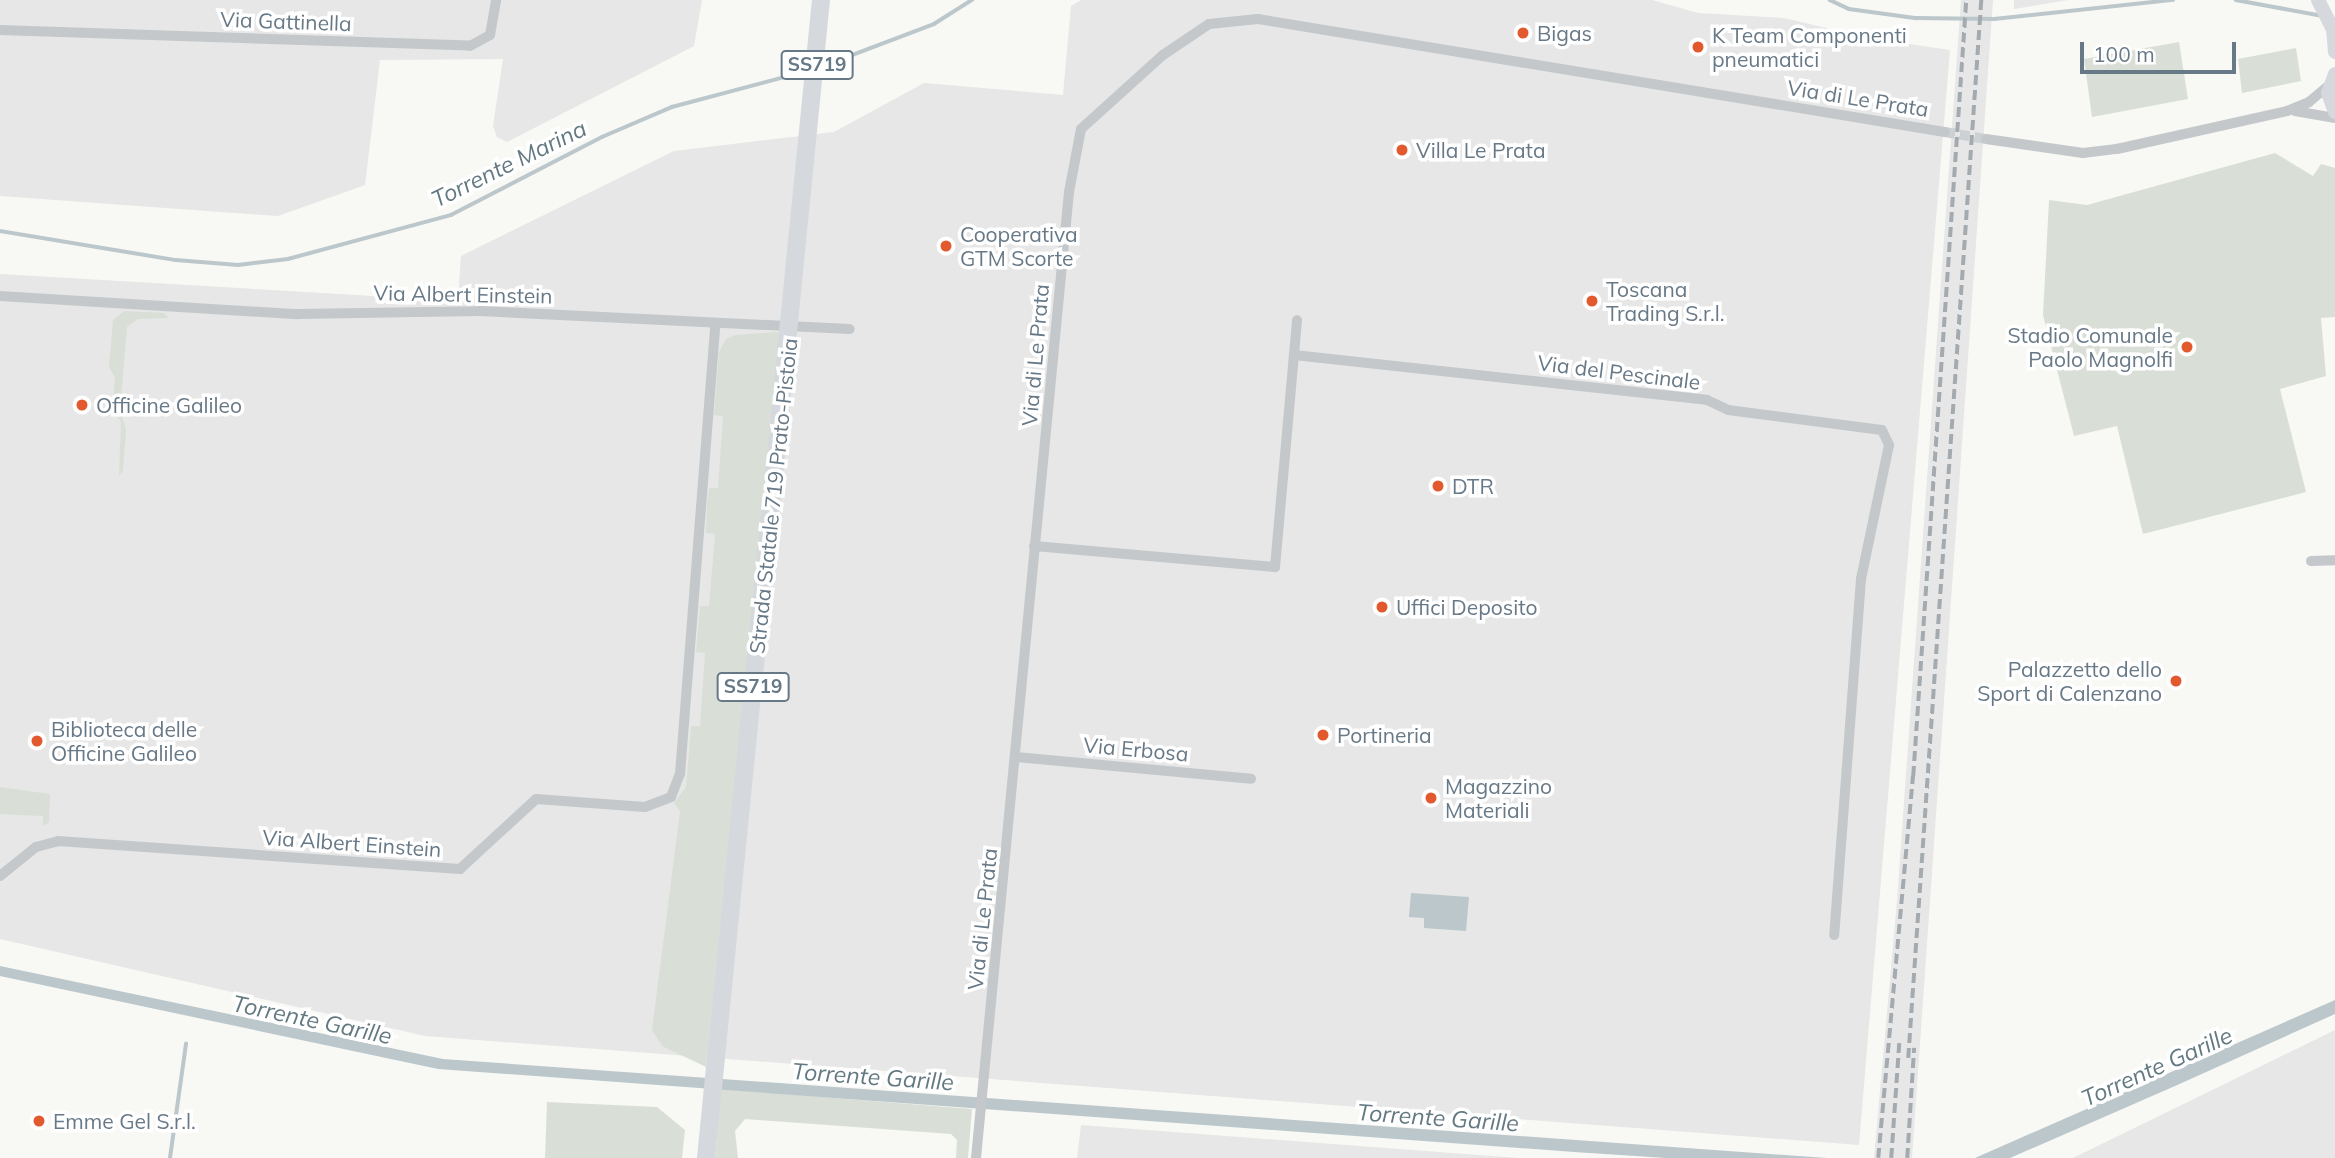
<!DOCTYPE html>
<html>
<head>
<meta charset="utf-8">
<style>
  body { margin:0 }
  #map { position:relative; width:2335px; height:1158px; overflow:hidden; background:#f8f8f5; font-family:Mulish,sans-serif }
  div>[style] { position:absolute }
  [style*='--x'] { left:calc(var(--x)*1px); top:calc(var(--y)*1px); width:calc(var(--w)*1px); rotate:calc(var(--a)*1deg) }
  .built>* { inset:0; background:#e6e7e6 }
  .green>* { inset:0; background:#d9dfd6 }
  .water>* { inset:0; background:#bbc7cb }
  .stream>* { height:3.5px; margin:-1.75px; padding:0 1.75px; transform-origin:1.75px; border-radius:1.75px; background:#bbc7cb }
  .street-tunnel>* { height:10px; margin-top:-5px; transform-origin:0; background:repeating-linear-gradient(90deg,#ccd2d4 0 10px,transparent 0 15px) }
  .street>* { height:10px; margin:-5px; padding:0 5px; transform-origin:5px; border-radius:5px; background:#c4c8cb }
  .secondary>* { height:14px; margin:-7px; padding:0 7px; transform-origin:7px; border-radius:7px; background:#d5d9dd }
  .highway>* { height:18px; margin:-9px; padding:0 9px; transform-origin:9px; border-radius:9px; background:#d5d9dd }
  .rail>* { height:3.5px; margin-top:-1.75px; transform-origin:0; background:repeating-linear-gradient(90deg,#a4abb0 0 10px,transparent 0 15px) }
  .dots>* { width:19px; height:19px; translate:-50% -50%; box-sizing:border-box; border:4px solid #fff; border-radius:50% }
  span { translate:-50% -50%; white-space:nowrap; text-align:center; line-height:1.15; -webkit-text-stroke:7px #fff; paint-order:stroke }
  .shield-label span { padding:2px 5px; background:#fff; border:2px solid; border-radius:5px; -webkit-text-stroke-width:0 }
  .shield-label { font-size:19px; color:#677886; font-weight:700 }
  .street-label { font-size:21px; color:#677886 }
  .poi-label { font-size:21px; color:#677886 }
  .left { translate:0 -50%; text-align:left }
  .right { translate:-100% -50%; text-align:right }
  .water-label { font-size:23px; color:#637981; font-style:italic }
  .scale { position:absolute; left:2080px; top:42px; width:156px; height:32px; box-sizing:border-box; border:4px solid #677886; border-top:0; padding-left:9px; font-size:21px; line-height:24px; white-space:nowrap; color:#677886; -webkit-text-stroke:5px #fff; paint-order:stroke }
</style>
</head>
<body>
<div id="map">
  <div class="built">
    <i style="clip-path:polygon(0 0,702px 0,694px 46px,507px 142px,497px 137px,493px 126px,503px 59px,380px 60px,365px 185px,278px 216px,0 196px)"></i>
    <i style="clip-path:polygon(1081px 0,1652px 0,1698px 13px,1784px 18px,1868px 38px,1950px 50px,1859px 1145px,425px 1036px,0 939px,0 274px,458px 301px,461px 256px,674px 151px,834px 132px,924px 83px,1063px 95px,1071px 6px)"></i>
    <i style="clip-path:polygon(1961px 0,1993px 0,1912px 1158px,1874px 1158px,1897px 901px)"></i>
    <i style="clip-path:polygon(2014px 0,2068px 0,2014px 9px)"></i>
    <i style="clip-path:polygon(2335px 1030px,2335px 1158px,2073px 1158px)"></i>
    <i style="clip-path:polygon(1081px 1125px,1518px 1158px,1077px 1158px)"></i>
  </div>
  <div class="green">
    <i style="clip-path:polygon(2179px 42px,2188px 99px,2092px 117px,2084px 59px)"></i>
    <i style="clip-path:polygon(2296px 48px,2301px 81px,2242px 93px,2238px 59px)"></i>
    <i style="clip-path:polygon(2275px 153px,2313px 176px,2321px 164px,2335px 168px,2335px 317px,2321px 318px,2326px 376px,2280px 389px,2306px 492px,2143px 534px,2117px 426px,2074px 436px,2043px 315px,2049px 200px,2087px 205px)"></i>
    <i style="clip-path:polygon(124px 311px,164px 313px,169px 318px,138px 319px,127px 327px,120px 410px,126px 430px,123px 471px,119px 475px,121px 422px,112px 410px,115px 378px,109px 367px,113px 320px)"></i>
    <i style="clip-path:polygon(777px 332px,780px 334px,706px 1067px,662px 1046px,652px 1030px,680px 811px,674px 803px,686px 787px,691px 726px,700px 726px,705px 653px,696px 652px,700px 606px,709px 606px,715px 534px,706px 533px,707px 502px,709px 488px,718px 488px,723px 416px,714px 415px,719px 352px,726px 339px,736px 335px)"></i>
    <i style="clip-path:polygon(0 787px,50px 794px,49px 822px,43px 826px,43px 816px,0 814px)"></i>
    <i style="clip-path:polygon(721px 1089px,972px 1109px,968px 1158px,956px 1158px,957px 1140px,951px 1134px,745px 1119px,735px 1131px,738px 1158px,715px 1158px)"></i>
    <i style="clip-path:polygon(547px 1102px,657px 1107px,685px 1130px,682px 1158px,545px 1158px)"></i>
  </div>
  <div class="water">
    <i style="clip-path:polygon(1411px 893px,1469px 897px,1466px 931px,1424px 928px,1424px 918px,1409px 917px)"></i>
    <i style="clip-path:polygon(0 966px,443px 1059px,1827px 1158px,1666px 1158px,1574px 1152px,438px 1069px,0 976px)"></i>
    <i style="clip-path:polygon(2335px 1000px,2335px 1014px,2175px 1086px,2010px 1158px,1975px 1158px)"></i>
  </div>
  <div class="stream">
    <i style="--x:1830;--y:0;--w:21;--a:25"></i>
    <i style="--x:1849;--y:9;--w:68;--a:7.7"></i>
    <i style="--x:1916;--y:18;--w:78;--a:0.7"></i>
    <i style="--x:1994;--y:19;--w:180;--a:-6.1"></i>
    <i style="--x:2236;--y:0;--w:88;--a:10.4"></i>
    <i style="--x:821;--y:67;--w:121;--a:-20.8"></i>
    <i style="--x:934;--y:24;--w:45;--a:-32.3"></i>
    <i style="--x:0;--y:231;--w:178;--a:9.4"></i>
    <i style="--x:176;--y:260;--w:62;--a:4.6"></i>
    <i style="--x:238;--y:265;--w:50;--a:-6.8"></i>
    <i style="--x:288;--y:259;--w:169;--a:-15.1"></i>
    <i style="--x:451;--y:215;--w:170;--a:-27.3"></i>
    <i style="--x:602;--y:137;--w:76;--a:-23.2"></i>
    <i style="--x:672;--y:107;--w:140;--a:-14.9"></i>
    <i style="--x:170;--y:1158;--w:115;--a:-82"></i>
  </div>
  <div class="street-tunnel">
    <i style="--x:1945;--y:132;--w:42;--a:9.7"></i>
  </div>
  <div class="street">
    <i style="--x:0;--y:30;--w:470;--a:1.9"></i>
    <i style="--x:470;--y:46;--w:23;--a:-29"></i>
    <i style="--x:490;--y:35;--w:36;--a:-80"></i>
    <i style="--x:2295;--y:111;--w:41;--a:9.9"></i>
    <i style="--x:1986;--y:139;--w:98;--a:8.2"></i>
    <i style="--x:2083;--y:153;--w:34;--a:-7"></i>
    <i style="--x:2117;--y:149;--w:174;--a:-12.6"></i>
    <i style="--x:2287;--y:111;--w:24;--a:-22"></i>
    <i style="--x:2309;--y:102;--w:26;--a:-40"></i>
    <i style="--x:0;--y:296;--w:298;--a:3.5"></i>
    <i style="--x:297;--y:314;--w:183;--a:-0.9"></i>
    <i style="--x:480;--y:311;--w:370;--a:2.8"></i>
    <i style="--x:1294;--y:355;--w:35;--a:-85"></i>
    <i style="--x:1034;--y:546;--w:242;--a:5"></i>
    <i style="--x:1275;--y:567;--w:213;--a:-84.9"></i>
    <i style="--x:1294;--y:355;--w:415;--a:6.2"></i>
    <i style="--x:1707;--y:400;--w:23;--a:25"></i>
    <i style="--x:1728;--y:410;--w:155;--a:7.4"></i>
    <i style="--x:1882;--y:430;--w:17;--a:65"></i>
    <i style="--x:1889;--y:445;--w:137;--a:101.8"></i>
    <i style="--x:1861;--y:579;--w:357;--a:94.3"></i>
    <i style="--x:2311;--y:561;--w:24;--a:-2"></i>
    <i style="--x:1016;--y:757;--w:236;--a:5.3"></i>
    <i style="--x:0;--y:876;--w:46;--a:-38.9"></i>
    <i style="--x:36;--y:847;--w:23;--a:-15"></i>
    <i style="--x:58;--y:841;--w:403;--a:4"></i>
    <i style="--x:460;--y:869;--w:103;--a:-42.6"></i>
    <i style="--x:536;--y:799;--w:109;--a:4.2"></i>
    <i style="--x:645;--y:807;--w:28;--a:-21"></i>
    <i style="--x:671;--y:797;--w:25;--a:-69"></i>
    <i style="--x:680;--y:774;--w:449;--a:-85.5"></i>
    <i style="--x:976;--y:1158;--w:970;--a:-84.5"></i>
    <i style="--x:1069;--y:192;--w:64;--a:-79.2"></i>
    <i style="--x:1081;--y:129;--w:110;--a:-42.1"></i>
    <i style="--x:1163;--y:55;--w:55;--a:-34"></i>
    <i style="--x:1209;--y:24;--w:49;--a:-5.8"></i>
    <i style="--x:1258;--y:19;--w:696;--a:9.34"></i>
  </div>
  <div class="secondary">
    <i style="--x:2318;--y:0;--w:37;--a:63"></i>
    <i style="--x:2333;--y:29;--w:23;--a:85"></i>
    <i style="--x:2335;--y:74;--w:20;--a:110"></i>
    <i style="--x:2328;--y:93;--w:20;--a:70"></i>
  </div>
  <div class="highway">
    <i style="--x:706;--y:1158;--w:1164;--a:-84.33"></i>
  </div>
  <div class="rail">
    <i style="--x:1908;--y:1058;--w:1061;--a:-86.05"></i>
    <i style="--x:1878;--y:1158;--w:384;--a:-84.8"></i>
    <i style="--x:1913;--y:776;--w:778;--a:-86.09"></i>
    <i style="--x:1891;--y:1158;--w:115;--a:-86"></i>
    <i style="--x:1907;--y:1158;--w:110;--a:-86.4"></i>
  </div>
  <div class="dots">
    <i style="left:1523px;top:33px;background:#e1592c"></i>
    <i style="left:1698px;top:47px;background:#e1592c"></i>
    <i style="left:1402px;top:150px;background:#e1592c"></i>
    <i style="left:946px;top:246px;background:#e1592c"></i>
    <i style="left:1592px;top:301px;background:#e1592c"></i>
    <i style="left:2187px;top:347px;background:#e1592c"></i>
    <i style="left:82px;top:405px;background:#e1592c"></i>
    <i style="left:1438px;top:486px;background:#e1592c"></i>
    <i style="left:1382px;top:607px;background:#e1592c"></i>
    <i style="left:2176px;top:681px;background:#e1592c"></i>
    <i style="left:1323px;top:735px;background:#e1592c"></i>
    <i style="left:37px;top:741px;background:#e1592c"></i>
    <i style="left:1431px;top:798px;background:#e1592c"></i>
    <i style="left:39px;top:1121px;background:#e1592c"></i>
  </div>
  <div class="shield-label">
    <span style="left:817px;top:65px">SS719</span>
    <span style="left:753px;top:687px">SS719</span>
  </div>
  <div class="street-label">
    <span style="left:286px;top:21px;rotate:2deg">Via Gattinella</span>
    <span style="left:1858px;top:98px;rotate:9deg">Via di Le Prata</span>
    <span style="left:463px;top:294px;rotate:1deg">Via Albert Einstein</span>
    <span style="left:1035px;top:355px;rotate:-85deg">Via di Le Prata</span>
    <span style="left:1619px;top:372px;rotate:7deg">Via del Pescinale</span>
    <span style="left:773px;top:496px;rotate:-84deg">Strada Statale 719 Prato-Pistoia</span>
    <span style="left:1136px;top:749px;rotate:5deg">Via Erbosa</span>
    <span style="left:352px;top:843px;rotate:4deg">Via Albert Einstein</span>
    <span style="left:982px;top:919px;rotate:-84deg">Via di Le Prata</span>
  </div>
  <div class="poi-label">
    <span class="left" style="left:1537px;top:33px">Bigas</span>
    <span class="left" style="left:1712px;top:47px">K Team Componenti<br>pneumatici</span>
    <span class="left" style="left:1416px;top:150px">Villa Le Prata</span>
    <span class="left" style="left:960px;top:246px">Cooperativa<br>GTM Scorte</span>
    <span class="left" style="left:1606px;top:301px">Toscana<br>Trading S.r.l.</span>
    <span class="right" style="left:2173px;top:347px">Stadio Comunale<br>Paolo Magnolfi</span>
    <span class="left" style="left:96px;top:405px">Officine Galileo</span>
    <span class="left" style="left:1452px;top:486px">DTR</span>
    <span class="left" style="left:1396px;top:607px">Uffici Deposito</span>
    <span class="right" style="left:2162px;top:681px">Palazzetto dello<br>Sport di Calenzano</span>
    <span class="left" style="left:51px;top:741px">Biblioteca delle<br>Officine Galileo</span>
    <span class="left" style="left:1337px;top:735px">Portineria</span>
    <span class="left" style="left:1445px;top:798px">Magazzino<br>Materiali</span>
    <span class="left" style="left:53px;top:1121px">Emme Gel S.r.l.</span>
  </div>
  <div class="water-label">
    <span style="left:509px;top:164px;rotate:-26deg">Torrente Marina</span>
    <span style="left:312px;top:1020px;rotate:12deg">Torrente Garille</span>
    <span style="left:2157px;top:1067px;rotate:-24deg">Torrente Garille</span>
    <span style="left:873px;top:1077px;rotate:4deg">Torrente Garille</span>
    <span style="left:1438px;top:1118px;rotate:4deg">Torrente Garille</span>
  </div>
  <div class="scale">100 m</div>
</div>
</body>
</html>
